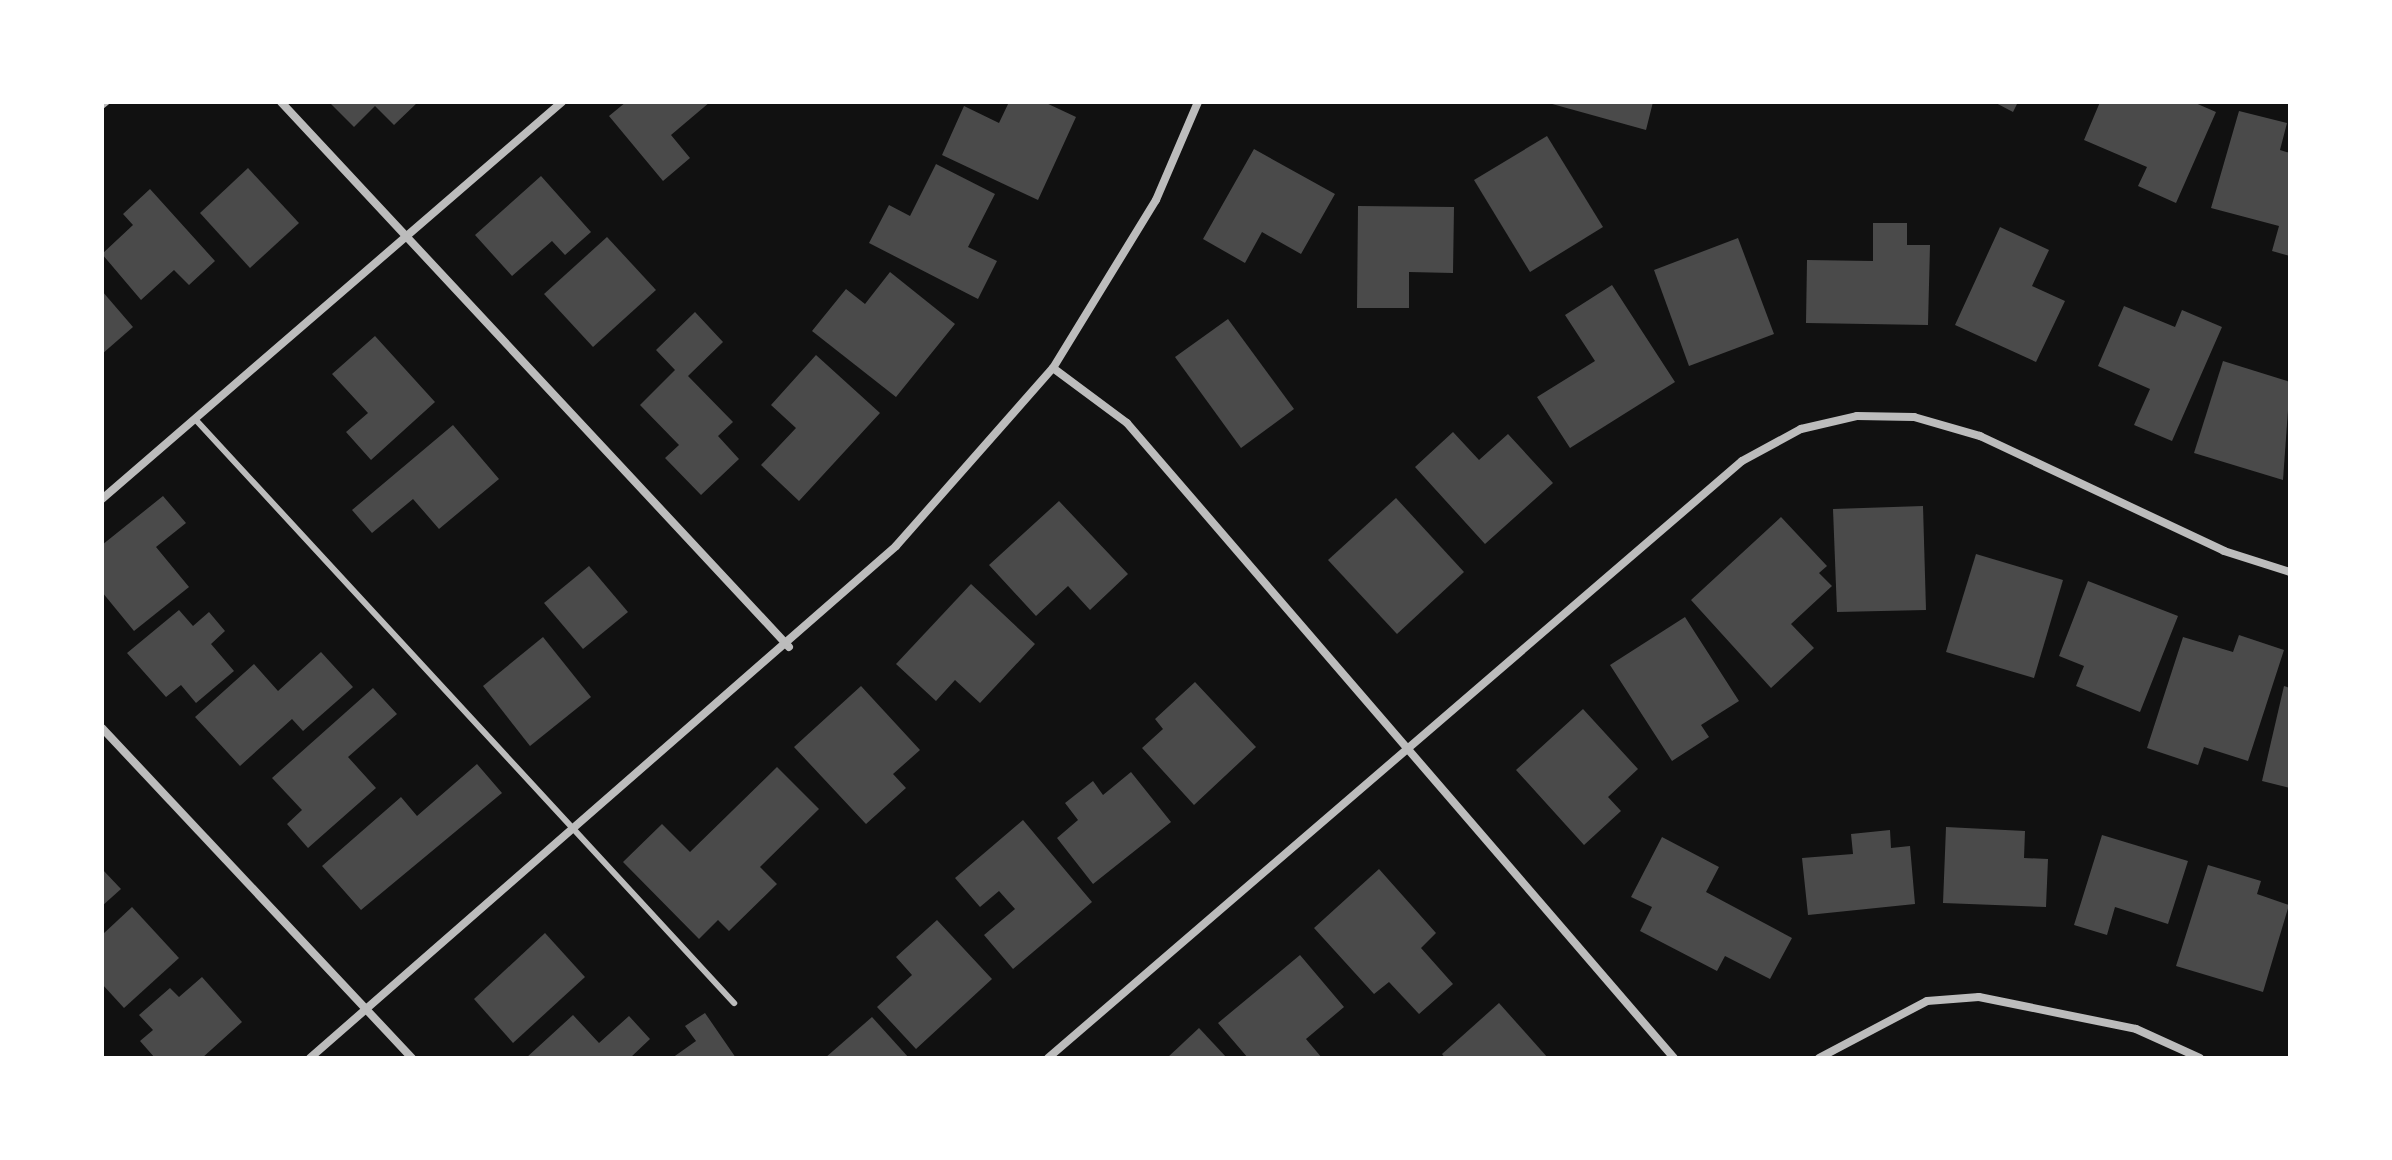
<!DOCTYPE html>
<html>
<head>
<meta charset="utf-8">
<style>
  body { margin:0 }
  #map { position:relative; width:2392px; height:1160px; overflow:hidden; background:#111; font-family:"Zilla Slab",serif }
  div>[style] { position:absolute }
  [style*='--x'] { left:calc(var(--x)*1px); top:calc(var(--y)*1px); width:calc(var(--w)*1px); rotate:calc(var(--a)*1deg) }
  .building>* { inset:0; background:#4a4a4a }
  .service>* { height:6px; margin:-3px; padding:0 3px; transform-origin:3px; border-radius:3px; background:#bcbcbc }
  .minor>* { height:8px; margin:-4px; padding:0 4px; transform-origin:4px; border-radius:4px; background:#bcbcbc }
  span { translate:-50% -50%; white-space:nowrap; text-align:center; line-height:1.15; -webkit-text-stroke:8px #fff; paint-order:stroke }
  .frame { position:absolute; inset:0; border:104px solid #fff; pointer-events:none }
</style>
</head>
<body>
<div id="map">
  <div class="building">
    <i style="clip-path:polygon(329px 102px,418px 102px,394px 125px,375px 106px,354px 127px)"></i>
    <i style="clip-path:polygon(626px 102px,710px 102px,671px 135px,690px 158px,663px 181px,609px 116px)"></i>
    <i style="clip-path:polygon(1009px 102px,1044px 102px,1076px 117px,1038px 200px,942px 155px,964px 106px,999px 123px)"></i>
    <i style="clip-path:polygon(1545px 102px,1653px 102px,1646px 130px)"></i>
    <i style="clip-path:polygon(1994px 102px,2018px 102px,2013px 112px)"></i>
    <i style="clip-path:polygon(2100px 102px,2193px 102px,2216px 112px,2176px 203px,2138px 186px,2147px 167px,2084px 140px)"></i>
    <i style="clip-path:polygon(2239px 111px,2287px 123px,2280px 150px,2290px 153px,2290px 256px,2272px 251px,2279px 226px,2211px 208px)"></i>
    <i style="clip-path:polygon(1547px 136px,1603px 227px,1530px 272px,1474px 180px)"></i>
    <i style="clip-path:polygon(1254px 149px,1335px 194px,1301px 254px,1262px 232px,1245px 263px,1203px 239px)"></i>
    <i style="clip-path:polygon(936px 164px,995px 194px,968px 247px,997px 261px,978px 299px,869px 243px,889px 205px,910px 216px)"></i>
    <i style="clip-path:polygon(248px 168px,299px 223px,250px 268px,200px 213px)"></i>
    <i style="clip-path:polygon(541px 176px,591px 232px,565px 255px,552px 241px,512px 276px,475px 235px)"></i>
    <i style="clip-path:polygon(150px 189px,215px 261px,189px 285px,174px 270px,141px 300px,102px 254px,133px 225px,123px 214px)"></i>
    <i style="clip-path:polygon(1358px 206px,1454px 207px,1453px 273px,1409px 272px,1409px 308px,1357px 308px)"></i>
    <i style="clip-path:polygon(1873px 223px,1907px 223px,1907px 245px,1930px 245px,1928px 325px,1806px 323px,1807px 260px,1873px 261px)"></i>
    <i style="clip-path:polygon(2000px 227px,2049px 250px,2032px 286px,2065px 301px,2036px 362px,1955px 325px)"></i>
    <i style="clip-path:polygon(607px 237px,656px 290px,593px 347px,544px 294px)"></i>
    <i style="clip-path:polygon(1738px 238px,1774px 334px,1689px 366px,1654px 270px)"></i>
    <i style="clip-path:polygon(890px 272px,955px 324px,896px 397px,812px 331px,846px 289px,865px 304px)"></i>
    <i style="clip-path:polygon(1612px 285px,1675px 382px,1570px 448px,1537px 397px,1595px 361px,1565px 315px)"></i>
    <i style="clip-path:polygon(102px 291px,133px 327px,102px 354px)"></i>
    <i style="clip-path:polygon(2124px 306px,2175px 327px,2182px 310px,2222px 327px,2172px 441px,2134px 425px,2150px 389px,2098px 366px)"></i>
    <i style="clip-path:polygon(695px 312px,723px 342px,688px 376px,733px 422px,718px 436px,739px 459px,701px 495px,665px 458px,679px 445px,640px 405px,675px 370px,656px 350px)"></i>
    <i style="clip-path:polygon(1228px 319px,1294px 409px,1241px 448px,1175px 357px)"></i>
    <i style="clip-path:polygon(375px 336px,435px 402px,371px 460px,346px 432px,368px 413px,332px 374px)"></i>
    <i style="clip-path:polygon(816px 355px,880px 413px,799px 501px,761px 465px,796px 428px,771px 405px)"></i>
    <i style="clip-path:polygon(2223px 361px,2290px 382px,2283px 480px,2194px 453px)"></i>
    <i style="clip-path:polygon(453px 425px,499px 479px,439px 529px,413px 499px,372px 533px,352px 510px)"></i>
    <i style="clip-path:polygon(1453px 432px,1479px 460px,1508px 434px,1553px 483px,1485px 544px,1415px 467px)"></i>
    <i style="clip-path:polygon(163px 496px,186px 523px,156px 547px,189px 587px,134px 631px,102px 592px,102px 545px)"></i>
    <i style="clip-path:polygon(1396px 498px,1464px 572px,1397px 634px,1328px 560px)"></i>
    <i style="clip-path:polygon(1059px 501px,1128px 574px,1090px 610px,1068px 586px,1036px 616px,989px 565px)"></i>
    <i style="clip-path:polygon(1923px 506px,1926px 610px,1837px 612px,1833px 509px)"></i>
    <i style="clip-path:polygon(1781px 517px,1827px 566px,1819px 573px,1832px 586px,1791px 624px,1814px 648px,1771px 688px,1691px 600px)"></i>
    <i style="clip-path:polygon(1976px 554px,2063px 580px,2034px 678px,1946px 652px)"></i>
    <i style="clip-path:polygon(589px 566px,628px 612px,583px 649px,544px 603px)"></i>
    <i style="clip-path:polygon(2088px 581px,2178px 616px,2140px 712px,2076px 686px,2084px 666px,2059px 656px)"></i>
    <i style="clip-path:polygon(971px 584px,1035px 644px,980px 703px,955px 680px,936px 701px,896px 664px)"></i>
    <i style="clip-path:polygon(179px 610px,193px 626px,209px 612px,225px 631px,211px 644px,234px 671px,196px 703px,181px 685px,166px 697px,127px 653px)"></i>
    <i style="clip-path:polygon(1685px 617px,1739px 701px,1701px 725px,1709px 737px,1672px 761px,1610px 665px)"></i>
    <i style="clip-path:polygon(2239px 635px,2284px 650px,2248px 761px,2204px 747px,2198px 765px,2147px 748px,2183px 637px,2233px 652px)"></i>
    <i style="clip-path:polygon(543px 637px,591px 697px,530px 746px,483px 686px)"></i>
    <i style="clip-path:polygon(321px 652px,353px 687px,303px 731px,292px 719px,240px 766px,195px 717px,254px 664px,278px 691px)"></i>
    <i style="clip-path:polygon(1195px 682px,1256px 747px,1194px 805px,1142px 748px,1163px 729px,1155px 719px)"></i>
    <i style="clip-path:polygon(861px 686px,920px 750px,893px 774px,906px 788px,866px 824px,794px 747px)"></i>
    <i style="clip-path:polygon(2284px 686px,2290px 688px,2290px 788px,2262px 781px)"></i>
    <i style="clip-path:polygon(373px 688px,397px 714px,348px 757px,376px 788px,308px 848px,287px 824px,302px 810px,272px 778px)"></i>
    <i style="clip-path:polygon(1583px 709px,1638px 769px,1608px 797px,1621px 811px,1584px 845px,1516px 770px)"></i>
    <i style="clip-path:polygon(477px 764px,502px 793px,361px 910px,322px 866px,401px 797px,417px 816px)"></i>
    <i style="clip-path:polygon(777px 767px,819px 809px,760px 867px,777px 884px,729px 931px,718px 920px,699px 939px,623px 862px,662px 824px,690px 852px)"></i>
    <i style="clip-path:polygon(1131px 772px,1171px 822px,1093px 884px,1057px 838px,1078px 820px,1065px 803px,1093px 781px,1103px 795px)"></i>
    <i style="clip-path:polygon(1023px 820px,1092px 902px,1013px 969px,984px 935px,1015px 909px,999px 891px,980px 907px,955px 878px)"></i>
    <i style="clip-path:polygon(1946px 827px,2025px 831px,2024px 858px,2048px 859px,2046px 907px,1943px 903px)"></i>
    <i style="clip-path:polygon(1890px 830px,1891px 848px,1910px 846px,1915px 904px,1808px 915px,1802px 858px,1853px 854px,1851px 834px)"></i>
    <i style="clip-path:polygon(2102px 835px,2188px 861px,2168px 924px,2115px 907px,2107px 935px,2074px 925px)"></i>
    <i style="clip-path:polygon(1662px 837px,1719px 867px,1706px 892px,1792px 938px,1770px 979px,1725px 956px,1717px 971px,1640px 931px,1652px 907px,1631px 897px)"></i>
    <i style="clip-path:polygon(2208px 865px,2261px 881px,2257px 894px,2289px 905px,2263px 992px,2176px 966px)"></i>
    <i style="clip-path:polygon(102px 869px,121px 889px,102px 906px)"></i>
    <i style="clip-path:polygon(1379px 869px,1436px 933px,1421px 948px,1453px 984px,1419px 1014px,1389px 982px,1374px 994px,1314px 928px)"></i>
    <i style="clip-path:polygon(132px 907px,179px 958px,124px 1008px,102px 984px,102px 935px)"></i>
    <i style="clip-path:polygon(937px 920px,992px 979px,916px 1049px,877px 1007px,912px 975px,896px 957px)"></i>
    <i style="clip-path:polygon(545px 933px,585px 977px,513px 1043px,474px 999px)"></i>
    <i style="clip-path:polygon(1300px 955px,1344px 1007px,1306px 1039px,1322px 1058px,1248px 1058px,1218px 1023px)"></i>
    <i style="clip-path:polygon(202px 977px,242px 1022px,202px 1058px,155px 1058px,140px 1041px,153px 1030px,139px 1015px,170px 988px,179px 997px)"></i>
    <i style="clip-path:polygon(1499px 1003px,1548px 1058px,1445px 1058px,1442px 1054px)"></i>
    <i style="clip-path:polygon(705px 1013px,736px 1058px,672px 1058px,696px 1041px,685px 1026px)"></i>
    <i style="clip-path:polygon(573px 1015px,599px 1043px,629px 1016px,650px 1039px,630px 1058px,526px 1058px)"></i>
    <i style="clip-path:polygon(872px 1017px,909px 1058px,825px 1058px)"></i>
    <i style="clip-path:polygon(1199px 1028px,1227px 1058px,1167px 1058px)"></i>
  </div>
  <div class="service">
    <i style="--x:102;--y:106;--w:6;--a:-39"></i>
    <i style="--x:195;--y:419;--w:795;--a:47.29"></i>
  </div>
  <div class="minor">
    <i style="--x:281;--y:102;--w:745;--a:47.01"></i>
    <i style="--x:1053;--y:368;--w:92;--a:36.6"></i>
    <i style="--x:1127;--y:423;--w:838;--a:49.26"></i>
    <i style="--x:102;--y:499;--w:608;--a:-40.8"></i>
    <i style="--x:102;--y:728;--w:453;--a:46.8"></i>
    <i style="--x:310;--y:1058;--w:778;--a:-41.14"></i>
    <i style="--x:896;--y:546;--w:237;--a:-48.6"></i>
    <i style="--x:1053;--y:368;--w:197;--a:-58.5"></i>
    <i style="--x:1156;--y:200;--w:107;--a:-66.8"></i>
    <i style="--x:1048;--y:1058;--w:915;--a:-40.7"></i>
    <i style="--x:1742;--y:461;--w:67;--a:-28.5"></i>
    <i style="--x:1801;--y:429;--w:57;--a:-13.1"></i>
    <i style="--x:1857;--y:416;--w:57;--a:1"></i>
    <i style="--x:1914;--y:417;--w:69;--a:16.1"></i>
    <i style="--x:1980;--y:436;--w:270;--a:25.2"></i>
    <i style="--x:2224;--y:551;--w:69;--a:17.7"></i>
    <i style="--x:1819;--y:1058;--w:122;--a:-27.8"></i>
    <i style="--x:1927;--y:1001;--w:52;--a:-4.4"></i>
    <i style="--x:1979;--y:997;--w:160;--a:11.5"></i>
    <i style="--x:2136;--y:1029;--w:70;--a:24.4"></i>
  </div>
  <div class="frame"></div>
</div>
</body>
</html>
